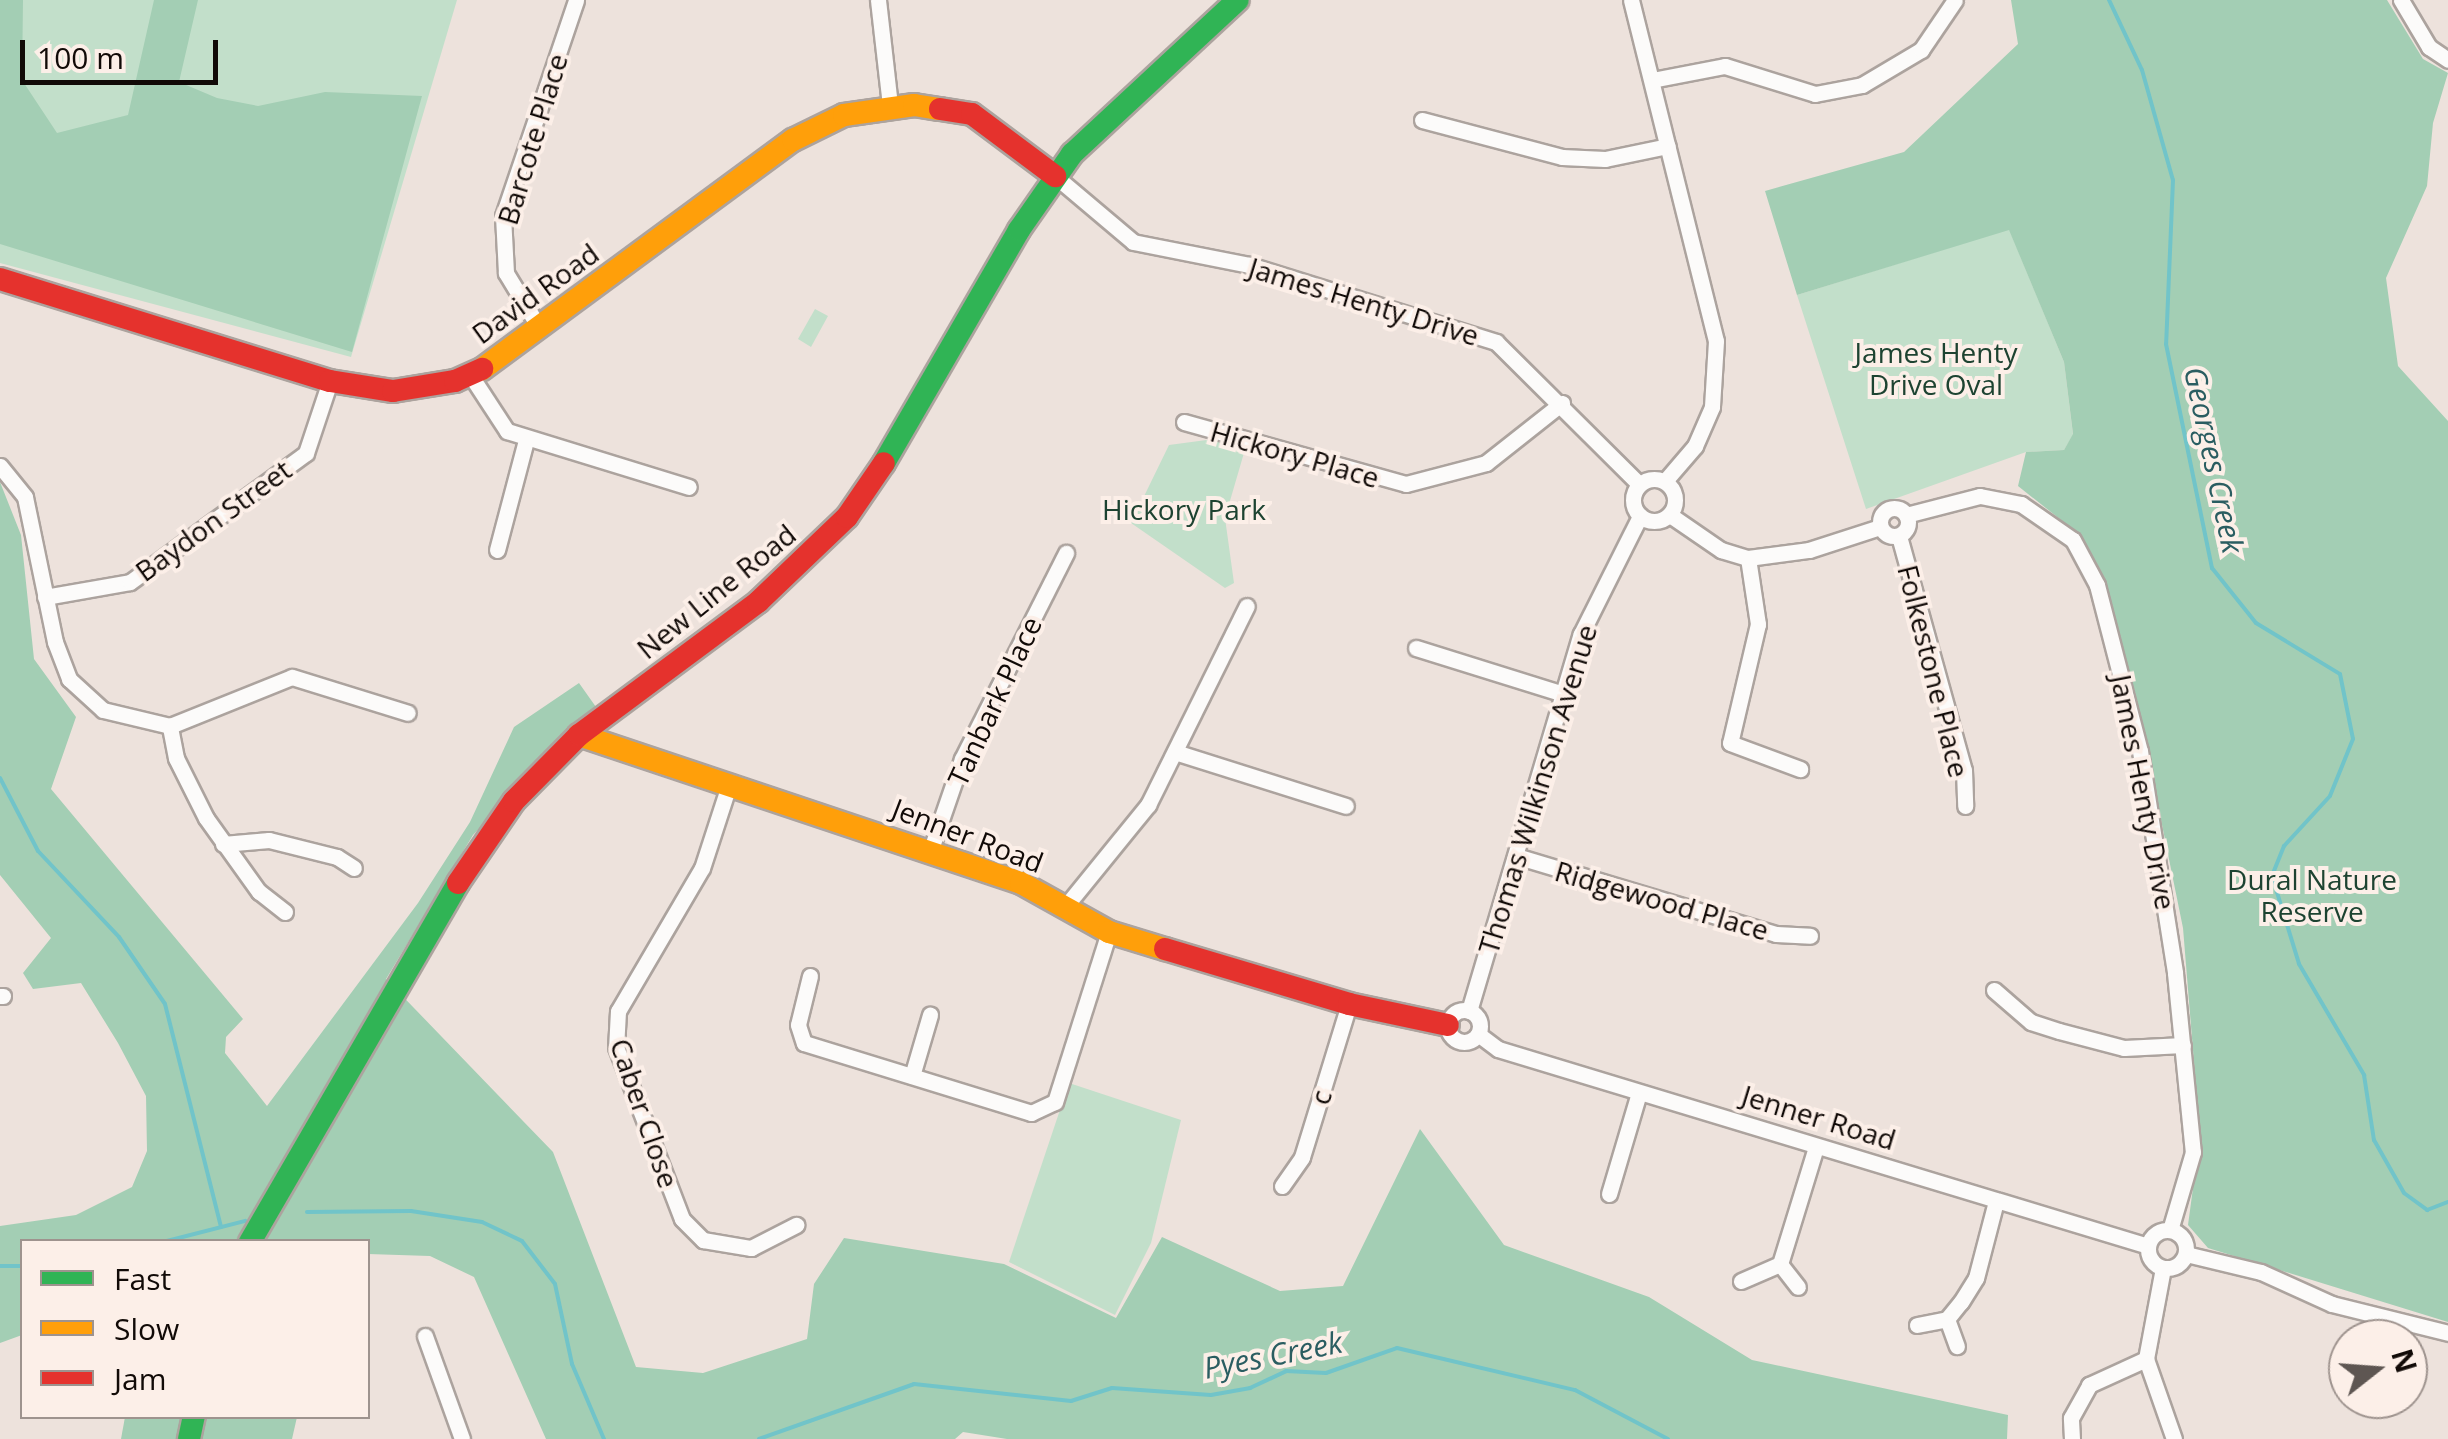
<!DOCTYPE html>
<html>
<head>
<meta charset="utf-8">
<style>
  body { margin:0 }
  #map { position:relative; width:2448px; height:1439px; overflow:hidden; background:#ede2dc; font-family:"Open Sans",sans-serif }
  div>[style] { position:absolute }
  [style*='--x'] { left:calc(var(--x)*1px); top:calc(var(--y)*1px); width:calc(var(--w)*1px); rotate:calc(var(--a)*1deg) }
  .green>* { inset:0; background:#c2dfca }
  .forest>* { inset:0; background:#a3ceb4 }
  .stream>* { height:4px; margin:-2px; padding:0 2px; transform-origin:2px; border-radius:2px; background:#71c4c9 }
  .roads { filter:drop-shadow(2px 0 #aca39e) drop-shadow(-2px 0 #aca39e) drop-shadow(0 2px #aca39e) drop-shadow(0 -2px #aca39e) }
  .street>* { height:15px; margin:-7.5px; padding:0 7.5px; transform-origin:7.5px; border-radius:7.5px; background:#fcfbfa }
  .street>.ring { margin:-7.5px; padding:0; box-sizing:content-box; background:none; border:15px solid #fcfbfa; border-radius:50% }
  .fast>* { height:22px; margin:-11px; padding:0 11px; transform-origin:11px; border-radius:11px; background:#30b455 }
  .slow>* { height:22px; margin:-11px; padding:0 11px; transform-origin:11px; border-radius:11px; background:#ff9f0a }
  .jam>* { height:22px; margin:-11px; padding:0 11px; transform-origin:11px; border-radius:11px; background:#e5322d }
  span { translate:-50% -50%; white-space:nowrap; text-align:center; line-height:1.15; -webkit-text-stroke:8px #fcefe8; paint-order:stroke }
  .street-label { font-size:28px; color:#110a07 }
  .park-label { font-size:28px; color:#1d4331 }
  .water-label { font-size:30px; color:#2a5d61; font-style:italic }
  .legend { position:absolute; left:20px; top:1239px; width:350px; height:180px; box-sizing:border-box; background:#fcefe8; border:2px solid #9e938e; margin:0; padding:12px 18px; list-style:none; font-size:30px; color:#110a07 }
  .legend li { display:flex; align-items:center; gap:20px; height:50px }
  .legend b { width:50px; border:2px solid #9e938e }
  .north { position:absolute; left:2328px; top:1319px; width:100px; height:100px; box-sizing:border-box; background:#fcefe8; border:2px solid #9e938e; border-radius:50%; rotate:73deg; font-size:28px; font-weight:700; line-height:40px; text-align:center; color:#110a07 }
  .north::after { content:''; display:block; margin:auto; width:35px; height:45px; background:#5e5652; clip-path:polygon(50% 0,100% 100%,50% 72%,0 100%) }
  .scale { position:absolute; left:20px; top:40px; width:198px; height:45px; box-sizing:border-box; border:5px solid #110a07; border-top:0; padding-left:12px; font-size:30px; line-height:35px; white-space:nowrap; color:#110a07; -webkit-text-stroke:8px #fcefe8; paint-order:stroke }
</style>
</head>
<body>
<div id="map">
  <div class="green">
    <i style="clip-path:polygon(0 0,457px 0,351px 357px,0 263px)"></i>
    <i style="clip-path:polygon(2009px 229px,2064px 362px,2073px 435px,2064px 450px,2026px 452px,1866px 509px,1797px 295px)"></i>
    <i style="clip-path:polygon(815px 309px,828px 316px,811px 347px,798px 339px)"></i>
    <i style="clip-path:polygon(1214px 439px,1246px 446px,1225px 518px,1234px 583px,1225px 588px,1131px 523px,1169px 445px)"></i>
    <i style="clip-path:polygon(1069px 1083px,1181px 1120px,1151px 1243px,1115px 1315px,1009px 1262px)"></i>
  </div>
  <div class="forest">
    <i style="clip-path:polygon(0 0,23px 0,22px 80px,57px 133px,128px 115px,154px 0,198px 0,179px 82px,217px 98px,258px 106px,325px 92px,422px 96px,352px 352px,0 244px)"></i>
    <i style="clip-path:polygon(2011px 0,2387px 0,2423px 59px,2448px 73px,2433px 123px,2427px 186px,2386px 278px,2398px 366px,2448px 421px,2448px 1322px,2208px 1248px,2188px 1225px,2200px 1136px,2183px 928px,2135px 692px,2102px 581px,2075px 531px,2018px 486px,2026px 452px,2064px 450px,2073px 434px,2064px 362px,2009px 230px,1797px 295px,1765px 191px,1904px 152px,2018px 44px)"></i>
    <i style="clip-path:polygon(0 482px,21px 535px,34px 659px,76px 717px,51px 789px,243px 1019px,226px 1037px,225px 1053px,267px 1106px,418px 903px,470px 822px,514px 727px,579px 683px,596px 707px,473px 835px,386px 979px,553px 1152px,636px 1367px,703px 1373px,807px 1339px,814px 1284px,844px 1238px,1004px 1264px,1116px 1318px,1162px 1237px,1280px 1291px,1343px 1286px,1420px 1129px,1504px 1245px,1649px 1297px,1752px 1360px,2008px 1415px,2007px 1439px,1007px 1439px,963px 1432px,955px 1439px,546px 1439px,474px 1277px,430px 1256px,368px 1254px,368px 1242px,22px 1242px,22px 1335px,0 1343px,0 1226px,76px 1215px,132px 1187px,147px 1151px,146px 1096px,118px 1043px,81px 983px,33px 989px,23px 973px,51px 938px,0 875px)"></i>
    <i style="clip-path:polygon(125px 1417px,297px 1417px,292px 1439px,121px 1439px)"></i>
  </div>
  <div class="stream">
    <i style="--x:2109;--y:0;--w:77;--a:64.8"></i>
    <i style="--x:2142;--y:70;--w:114;--a:74.3"></i>
    <i style="--x:2173;--y:180;--w:164;--a:92.4"></i>
    <i style="--x:2166;--y:344;--w:229;--a:78.4"></i>
    <i style="--x:2212;--y:568;--w:70;--a:51.3"></i>
    <i style="--x:2256;--y:623;--w:98;--a:31.3"></i>
    <i style="--x:2340;--y:674;--w:66;--a:78.7"></i>
    <i style="--x:2353;--y:739;--w:61;--a:112"></i>
    <i style="--x:2330;--y:796;--w:68;--a:132.6"></i>
    <i style="--x:2284;--y:846;--w:32;--a:112"></i>
    <i style="--x:2272;--y:876;--w:92;--a:72.9"></i>
    <i style="--x:2299;--y:964;--w:129;--a:59.6"></i>
    <i style="--x:2364;--y:1075;--w:66;--a:81.3"></i>
    <i style="--x:2374;--y:1140;--w:61;--a:60.5"></i>
    <i style="--x:2404;--y:1193;--w:29;--a:36"></i>
    <i style="--x:2427;--y:1210;--w:22;--a:-21"></i>
    <i style="--x:0;--y:778;--w:82;--a:62.5"></i>
    <i style="--x:38;--y:851;--w:118;--a:46.7"></i>
    <i style="--x:119;--y:937;--w:81;--a:55.5"></i>
    <i style="--x:165;--y:1004;--w:230;--a:75.9"></i>
    <i style="--x:307;--y:1212;--w:104;--a:-0.6"></i>
    <i style="--x:411;--y:1211;--w:72;--a:8.8"></i>
    <i style="--x:482;--y:1222;--w:44;--a:25.4"></i>
    <i style="--x:522;--y:1241;--w:54;--a:52.5"></i>
    <i style="--x:555;--y:1284;--w:82;--a:78"></i>
    <i style="--x:572;--y:1364;--w:82;--a:66.9"></i>
    <i style="--x:163;--y:1242;--w:85;--a:-14.4"></i>
    <i style="--x:0;--y:1266;--w:22;--a:0"></i>
    <i style="--x:759;--y:1439;--w:164;--a:-19.5"></i>
    <i style="--x:914;--y:1384;--w:158;--a:6.2"></i>
    <i style="--x:1071;--y:1401;--w:43;--a:-17.6"></i>
    <i style="--x:1112;--y:1388;--w:99;--a:4"></i>
    <i style="--x:1211;--y:1395;--w:40;--a:-10"></i>
    <i style="--x:1250;--y:1388;--w:40;--a:-25"></i>
    <i style="--x:1286;--y:1371;--w:40;--a:2.9"></i>
    <i style="--x:1326;--y:1373;--w:75;--a:-19.4"></i>
    <i style="--x:1397;--y:1348;--w:183;--a:13.3"></i>
    <i style="--x:1575;--y:1390;--w:105;--a:27.8"></i>
  </div>
  <div class="roads">
    <div class="street">
      <i style="--x:878;--y:0;--w:107;--a:83.5"></i>
      <i style="--x:1631;--y:0;--w:351;--a:76"></i>
      <i style="--x:1716;--y:341;--w:66;--a:93.5"></i>
      <i style="--x:1712;--y:407;--w:43;--a:113.6"></i>
      <i style="--x:1695;--y:446;--w:46;--a:130.6"></i>
      <i style="--x:2401;--y:0;--w:55;--a:59.2"></i>
      <i style="--x:2429;--y:47;--w:23;--a:34"></i>
      <i style="--x:1652;--y:80;--w:74;--a:-10.9"></i>
      <i style="--x:1725;--y:66;--w:94;--a:17.3"></i>
      <i style="--x:1815;--y:94;--w:48;--a:-10.8"></i>
      <i style="--x:1862;--y:85;--w:69;--a:-30.7"></i>
      <i style="--x:1921;--y:50;--w:60;--a:-55.8"></i>
      <i style="--x:1422;--y:120;--w:145;--a:14.8"></i>
      <i style="--x:1562;--y:157;--w:43;--a:2.7"></i>
      <i style="--x:1605;--y:159;--w:64;--a:-11.7"></i>
      <i style="--x:1055;--y:176;--w:102;--a:40.2"></i>
      <i style="--x:1133;--y:242;--w:118;--a:11.2"></i>
      <i style="--x:1249;--y:265;--w:259;--a:17.3"></i>
      <i style="--x:1496;--y:342;--w:202;--a:44.8"></i>
      <i style="--x:540;--y:329;--w:66;--a:-121.3"></i>
      <i style="--x:506;--y:273;--w:57;--a:-93"></i>
      <i style="--x:503;--y:216;--w:228;--a:-71.3"></i>
      <i style="--x:471;--y:376;--w:66;--a:56.8"></i>
      <i style="--x:507;--y:431;--w:190;--a:17.1"></i>
      <i style="--x:1184;--y:422;--w:230;--a:15.6"></i>
      <i style="--x:1406;--y:484;--w:83;--a:-14.7"></i>
      <i style="--x:1486;--y:463;--w:97;--a:-38.3"></i>
      <i style="--x:0;--y:466;--w:40;--a:51"></i>
      <i style="--x:25;--y:497;--w:148;--a:78.3"></i>
      <i style="--x:55;--y:642;--w:40;--a:69"></i>
      <i style="--x:69;--y:679;--w:46;--a:42.4"></i>
      <i style="--x:103;--y:710;--w:69;--a:13.4"></i>
      <i class="ring" style="left:1633px;top:479px;width:27px;height:27px"></i>
      <i class="ring" style="left:1880px;top:508px;width:13px;height:13px"></i>
      <i style="--x:1670;--y:515;--w:62;--a:34.5"></i>
      <i style="--x:1721;--y:550;--w:28;--a:17"></i>
      <i style="--x:1748;--y:558;--w:62;--a:-7.5"></i>
      <i style="--x:1809;--y:550;--w:75;--a:-17.9"></i>
      <i style="--x:1906;--y:515;--w:76;--a:-14.4"></i>
      <i style="--x:1980;--y:496;--w:42;--a:11"></i>
      <i style="--x:2021;--y:504;--w:63;--a:34.7"></i>
      <i style="--x:2073;--y:540;--w:51;--a:61.9"></i>
      <i style="--x:2097;--y:585;--w:171;--a:75.5"></i>
      <i style="--x:2140;--y:751;--w:225;--a:81"></i>
      <i style="--x:2175;--y:973;--w:180;--a:84.3"></i>
      <i style="--x:2193;--y:1152;--w:81;--a:106.4"></i>
      <i style="--x:1899;--y:536;--w:243;--a:74.5"></i>
      <i style="--x:1964;--y:770;--w:36;--a:88"></i>
      <i style="--x:497;--y:550;--w:114;--a:-75.2"></i>
      <i style="--x:1748;--y:558;--w:67;--a:81.4"></i>
      <i style="--x:1758;--y:624;--w:122;--a:103.2"></i>
      <i style="--x:1730;--y:743;--w:75;--a:20.4"></i>
      <i style="--x:45;--y:597;--w:86;--a:-10"></i>
      <i style="--x:130;--y:582;--w:218;--a:-36.2"></i>
      <i style="--x:306;--y:453;--w:76;--a:-71.6"></i>
      <i style="--x:1416;--y:648;--w:155;--a:17.3"></i>
      <i style="--x:1175;--y:752;--w:179;--a:17.5"></i>
      <i style="--x:730;--y:782;--w:90;--a:108"></i>
      <i style="--x:702;--y:868;--w:166;--a:120.4"></i>
      <i style="--x:618;--y:1011;--w:36;--a:93"></i>
      <i style="--x:616;--y:1047;--w:184;--a:69"></i>
      <i style="--x:682;--y:1219;--w:30;--a:45"></i>
      <i style="--x:703;--y:1240;--w:49;--a:9.5"></i>
      <i style="--x:751;--y:1248;--w:51;--a:-27.1"></i>
      <i style="--x:223;--y:844;--w:46;--a:-5"></i>
      <i style="--x:269;--y:840;--w:70;--a:14"></i>
      <i style="--x:337;--y:857;--w:20;--a:33"></i>
      <i style="--x:930;--y:852;--w:98;--a:-71"></i>
      <i style="--x:962;--y:759;--w:231;--a:-63.2"></i>
      <i style="--x:1516;--y:856;--w:271;--a:16.7"></i>
      <i style="--x:1776;--y:934;--w:34;--a:3"></i>
      <i style="--x:1065;--y:907;--w:132;--a:-50.9"></i>
      <i style="--x:1148;--y:805;--w:222;--a:-63.6"></i>
      <i style="--x:285;--y:912;--w:33;--a:-142"></i>
      <i style="--x:259;--y:892;--w:91;--a:-125.6"></i>
      <i style="--x:206;--y:818;--w:67;--a:-116.6"></i>
      <i style="--x:176;--y:758;--w:33;--a:-101"></i>
      <i style="--x:170;--y:726;--w:131;--a:-21.9"></i>
      <i style="--x:292;--y:677;--w:121;--a:17.2"></i>
      <i style="--x:810;--y:976;--w:50;--a:103.8"></i>
      <i style="--x:798;--y:1025;--w:19;--a:72"></i>
      <i style="--x:804;--y:1043;--w:238;--a:17.1"></i>
      <i style="--x:1031;--y:1113;--w:26;--a:-25"></i>
      <i style="--x:1055;--y:1102;--w:178;--a:-72.4"></i>
      <i style="--x:1994;--y:990;--w:49;--a:40.9"></i>
      <i style="--x:2031;--y:1022;--w:29;--a:18"></i>
      <i style="--x:2059;--y:1031;--w:67;--a:14.7"></i>
      <i style="--x:2124;--y:1048;--w:59;--a:-2.9"></i>
      <i style="--x:0;--y:996;--w:3;--a:0"></i>
      <i class="ring" style="left:1448px;top:1010px;width:17px;height:17px"></i>
      <i style="--x:1469;--y:1011;--w:393;--a:-73.5"></i>
      <i style="--x:1581;--y:634;--w:132;--a:-63.4"></i>
      <i style="--x:1478;--y:1034;--w:25;--a:37"></i>
      <i style="--x:1498;--y:1049;--w:679;--a:16.86"></i>
      <i style="--x:912;--y:1076;--w:64;--a:-73.6"></i>
      <i style="--x:1282;--y:1186;--w:35;--a:-55"></i>
      <i style="--x:1302;--y:1157;--w:160;--a:-72.9"></i>
      <i style="--x:1609;--y:1194;--w:105;--a:-73.5"></i>
      <i class="ring" style="left:2148px;top:1230px;width:23px;height:23px"></i>
      <i style="--x:2186;--y:1254;--w:77;--a:13.5"></i>
      <i style="--x:2261;--y:1272;--w:78;--a:24.3"></i>
      <i style="--x:2332;--y:1304;--w:120;--a:14"></i>
      <i style="--x:1780;--y:1264;--w:29;--a:52"></i>
      <i style="--x:2163;--y:1268;--w:93;--a:100.6"></i>
      <i style="--x:2146;--y:1359;--w:85;--a:70.7"></i>
      <i style="--x:1741;--y:1281;--w:43;--a:-23.6"></i>
      <i style="--x:1780;--y:1264;--w:122;--a:-72.9"></i>
      <i style="--x:1947;--y:1319;--w:29;--a:70"></i>
      <i style="--x:1917;--y:1325;--w:31;--a:-11"></i>
      <i style="--x:1947;--y:1319;--w:22;--a:-51"></i>
      <i style="--x:1961;--y:1302;--w:28;--a:-58"></i>
      <i style="--x:1976;--y:1278;--w:80;--a:-75.4"></i>
      <i style="--x:425;--y:1336;--w:109;--a:70.2"></i>
      <i style="--x:2072;--y:1439;--w:21;--a:-93"></i>
      <i style="--x:2071;--y:1418;--w:38;--a:-61"></i>
      <i style="--x:2089;--y:1385;--w:63;--a:-24.5"></i>
    </div>
    <div class="fast">
      <i style="--x:884;--y:463;--w:269;--a:-59.9"></i>
      <i style="--x:1019;--y:230;--w:93;--a:-55.1"></i>
      <i style="--x:1072;--y:154;--w:226;--a:-42.9"></i>
      <i style="--x:250;--y:1242;--w:415;--a:-59.9"></i>
      <i style="--x:189;--y:1439;--w:24;--a:-78"></i>
    </div>
    <div class="slow">
      <i style="--x:482;--y:369;--w:386;--a:-36.4"></i>
      <i style="--x:793;--y:140;--w:57;--a:-26.1"></i>
      <i style="--x:844;--y:115;--w:71;--a:-8.1"></i>
      <i style="--x:914;--y:105;--w:26;--a:9"></i>
      <i style="--x:579;--y:735;--w:466;--a:18.5"></i>
      <i style="--x:1021;--y:883;--w:101;--a:29.1"></i>
      <i style="--x:1109;--y:932;--w:59;--a:16.9"></i>
    </div>
    <div class="jam">
      <i style="--x:940;--y:109;--w:32;--a:9"></i>
      <i style="--x:972;--y:114;--w:104;--a:36.8"></i>
      <i style="--x:0;--y:279;--w:345;--a:17.2"></i>
      <i style="--x:330;--y:381;--w:64;--a:9"></i>
      <i style="--x:393;--y:391;--w:63;--a:-9.2"></i>
      <i style="--x:455;--y:381;--w:30;--a:-24"></i>
      <i style="--x:458;--y:883;--w:99;--a:-55.7"></i>
      <i style="--x:514;--y:801;--w:93;--a:-45.4"></i>
      <i style="--x:579;--y:735;--w:223;--a:-36.6"></i>
      <i style="--x:758;--y:602;--w:123;--a:-43.7"></i>
      <i style="--x:847;--y:517;--w:65;--a:-55.6"></i>
      <i style="--x:1165;--y:949;--w:192;--a:16.6"></i>
      <i style="--x:1349;--y:1004;--w:101;--a:12"></i>
    </div>
  </div>
  <div class="street-label">
    <span style="left:532px;top:139px;rotate:-73deg">Barcote Place</span>
    <span style="left:535px;top:293px;rotate:-36deg">David Road</span>
    <span style="left:1364px;top:301px;rotate:17deg">James Henty Drive</span>
    <span style="left:1295px;top:454px;rotate:16deg">Hickory Place</span>
    <span style="left:213px;top:520px;rotate:-36deg">Baydon Street</span>
    <span style="left:716px;top:591px;rotate:-39deg">New Line Road</span>
    <span style="left:1934px;top:671px;rotate:76deg">Folkestone Place</span>
    <span style="left:994px;top:701px;rotate:-65deg">Tanbark Place</span>
    <span style="left:1537px;top:789px;rotate:-73deg">Thomas Wilkinson Avenue</span>
    <span style="left:2144px;top:792px;rotate:79deg">James Henty Drive</span>
    <span style="left:968px;top:835px;rotate:21deg">Jenner Road</span>
    <span style="left:1662px;top:900px;rotate:16deg">Ridgewood Place</span>
    <span style="left:1320px;top:1097px;rotate:-73deg">c</span>
    <span style="left:645px;top:1113px;rotate:71deg">Caber Close</span>
    <span style="left:1819px;top:1117px;rotate:17deg">Jenner Road</span>
  </div>
  <div class="park-label">
    <span style="left:1936px;top:368px">James Henty<br>Drive Oval</span>
    <span style="left:1184px;top:509px">Hickory Park</span>
    <span style="left:2312px;top:895px">Dural Nature<br>Reserve</span>
  </div>
  <div class="water-label">
    <span style="left:2214px;top:460px;rotate:78deg">Georges Creek</span>
    <span style="left:1273px;top:1355px;rotate:-11deg">Pyes Creek</span>
  </div>
  <ul class="legend">
  <li><b style="height:12px;background:#30b455"></b>Fast</li>
  <li><b style="height:12px;background:#ff9f0a"></b>Slow</li>
  <li><b style="height:12px;background:#e5322d"></b>Jam</li>
  </ul>
  <div class="north">N</div>
  <div class="scale">100 m</div>
</div>
</body>
</html>
